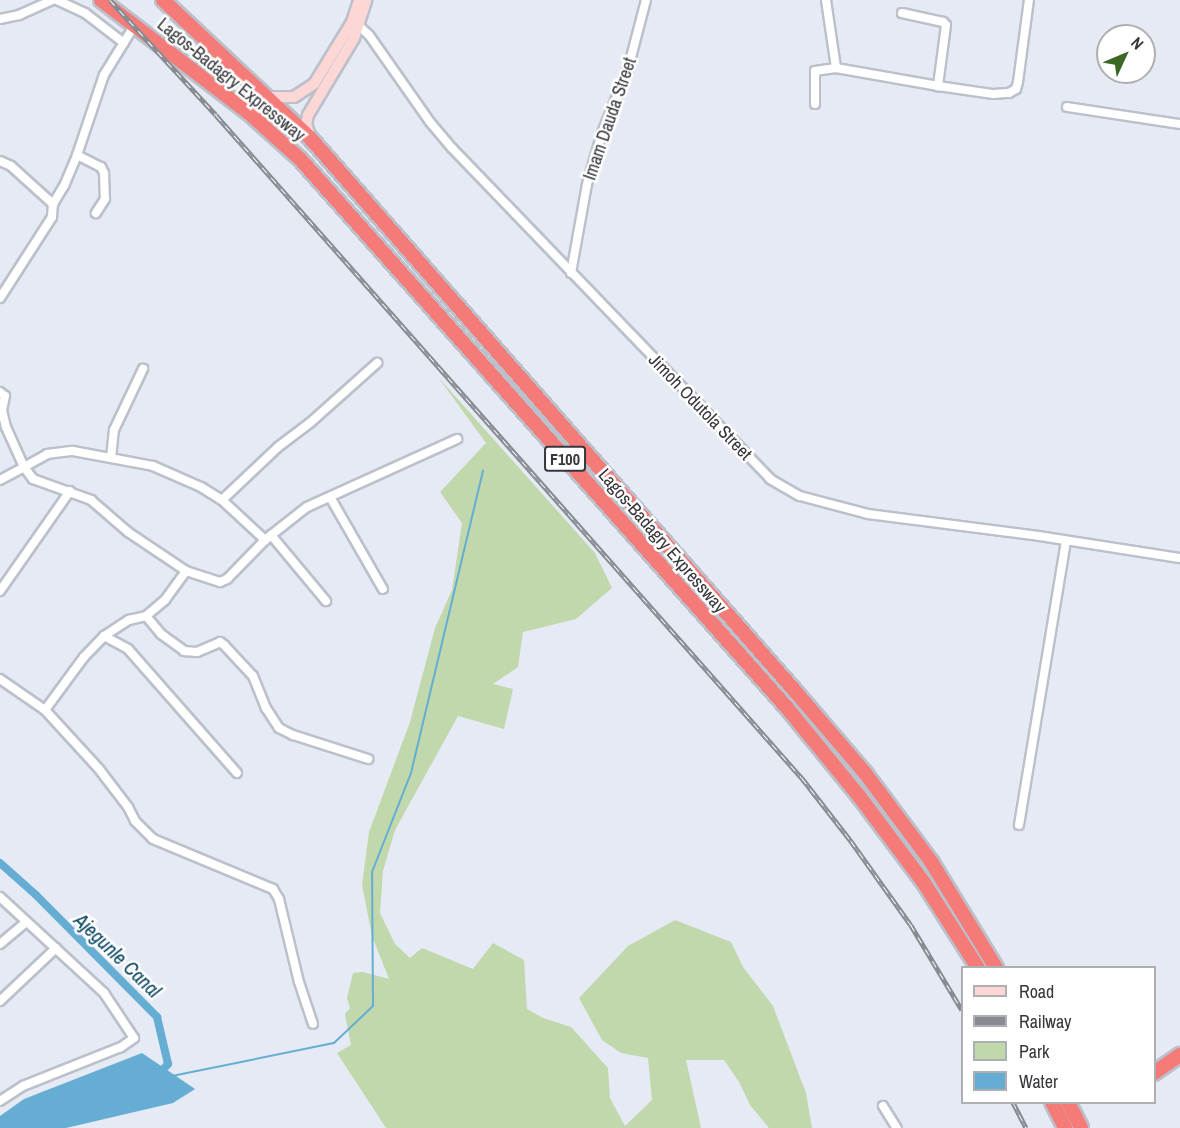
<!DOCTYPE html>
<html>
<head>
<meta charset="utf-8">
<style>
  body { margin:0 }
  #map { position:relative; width:1180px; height:1128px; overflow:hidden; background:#e5eaf4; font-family:"Archivo Narrow",sans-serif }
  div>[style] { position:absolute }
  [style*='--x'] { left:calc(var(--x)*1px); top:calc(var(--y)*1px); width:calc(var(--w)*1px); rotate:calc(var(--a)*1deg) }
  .green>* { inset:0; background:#c1d8ad }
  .water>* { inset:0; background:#65add3 }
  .stream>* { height:2px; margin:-1px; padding:0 1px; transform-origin:1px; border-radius:1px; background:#65add3 }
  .canal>* { height:8px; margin:-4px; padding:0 4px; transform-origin:4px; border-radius:4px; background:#65add3 }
  .roads { filter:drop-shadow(2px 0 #bbc0ca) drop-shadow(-2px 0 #bbc0ca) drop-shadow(0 2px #bbc0ca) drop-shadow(0 -2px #bbc0ca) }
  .street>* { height:8px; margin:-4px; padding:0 4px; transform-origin:4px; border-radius:4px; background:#fff }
  .secondary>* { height:10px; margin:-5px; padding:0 5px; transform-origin:5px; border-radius:5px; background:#fcd7d6 }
  .highway>* { height:14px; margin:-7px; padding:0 7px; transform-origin:7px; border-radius:7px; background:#f47b77 }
  .rail>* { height:4.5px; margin-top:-2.25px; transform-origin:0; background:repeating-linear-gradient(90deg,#fff 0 7px,#888b92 0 14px); box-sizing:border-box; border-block:2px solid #888b92 }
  span { translate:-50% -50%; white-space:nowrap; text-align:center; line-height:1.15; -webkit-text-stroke:5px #fff; paint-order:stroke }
  .shield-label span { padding:2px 4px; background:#fff; border:2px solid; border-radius:4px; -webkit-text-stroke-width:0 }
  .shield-label { font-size:16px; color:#35373b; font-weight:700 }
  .street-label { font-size:18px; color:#35373b }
  .water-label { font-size:20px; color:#07455f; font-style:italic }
  .legend { position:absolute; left:961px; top:966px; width:195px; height:138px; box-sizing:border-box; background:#fff; border:2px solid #aeafb1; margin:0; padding:8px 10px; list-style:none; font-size:18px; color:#35373b }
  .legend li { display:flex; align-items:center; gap:12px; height:30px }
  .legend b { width:30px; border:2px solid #aeafb1 }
  .north { position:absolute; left:1096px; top:24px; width:60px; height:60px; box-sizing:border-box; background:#fff; border:2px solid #aeafb1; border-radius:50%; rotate:46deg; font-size:16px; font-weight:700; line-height:24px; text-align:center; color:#35373b }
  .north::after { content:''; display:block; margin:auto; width:21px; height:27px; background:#3c6826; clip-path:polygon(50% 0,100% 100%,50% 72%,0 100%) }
</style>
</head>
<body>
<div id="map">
  <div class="green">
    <i style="clip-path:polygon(438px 377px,595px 553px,612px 588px,576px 619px,523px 632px,518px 667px,493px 684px,513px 689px,504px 729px,458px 716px,395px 830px,383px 871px,380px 913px,395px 944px,410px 958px,422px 948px,473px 969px,493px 943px,524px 960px,527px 1009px,543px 1018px,571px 1027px,608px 1068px,610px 1098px,625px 1126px,652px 1100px,648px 1058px,621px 1053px,602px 1040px,579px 998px,628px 946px,675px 920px,731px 942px,743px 967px,773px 1006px,806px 1093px,812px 1128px,769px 1128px,750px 1105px,739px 1082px,724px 1060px,686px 1060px,701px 1128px,386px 1128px,337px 1053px,351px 1045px,345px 1014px,350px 1008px,347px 998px,353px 973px,363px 972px,389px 979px,372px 936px,362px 885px,369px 832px,410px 722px,435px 628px,452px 590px,462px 523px,440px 492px,486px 443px)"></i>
  </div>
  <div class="water">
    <i style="clip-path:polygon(142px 1053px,195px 1089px,173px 1103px,66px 1128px,0 1128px,0 1116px,24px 1099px)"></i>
  </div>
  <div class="stream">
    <i style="--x:172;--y:1076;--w:165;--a:-11.5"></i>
    <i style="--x:334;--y:1043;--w:54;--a:-43.5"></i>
    <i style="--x:373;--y:1006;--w:134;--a:-90.4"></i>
    <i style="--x:372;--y:872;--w:106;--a:-68.5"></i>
    <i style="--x:411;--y:773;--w:311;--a:-76.6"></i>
  </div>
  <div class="canal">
    <i style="--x:0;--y:863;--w:48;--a:41.6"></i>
    <i style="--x:36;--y:895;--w:172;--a:45.2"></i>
    <i style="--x:157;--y:1017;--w:48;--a:76.8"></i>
    <i style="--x:168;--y:1064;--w:15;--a:132"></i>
  </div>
  <div class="roads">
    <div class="street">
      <i style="--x:57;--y:0;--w:31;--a:25"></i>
      <i style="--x:85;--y:13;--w:49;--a:37.6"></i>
      <i style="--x:826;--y:0;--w:69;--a:81.6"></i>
      <i style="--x:902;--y:13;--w:42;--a:12.4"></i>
      <i style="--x:943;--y:22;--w:4;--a:45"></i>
      <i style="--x:946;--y:25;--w:62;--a:97.5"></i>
      <i style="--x:0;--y:19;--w:19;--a:-12"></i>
      <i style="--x:19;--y:15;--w:37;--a:-24"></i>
      <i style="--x:357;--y:24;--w:16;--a:43"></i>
      <i style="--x:369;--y:35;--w:106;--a:55"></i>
      <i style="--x:430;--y:122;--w:34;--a:50"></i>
      <i style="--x:452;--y:148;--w:459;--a:46.1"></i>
      <i style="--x:770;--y:479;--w:34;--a:30"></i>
      <i style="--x:800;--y:496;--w:70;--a:14.8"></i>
      <i style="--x:868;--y:514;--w:172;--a:7.3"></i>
      <i style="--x:1039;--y:536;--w:143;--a:8.9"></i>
      <i style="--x:815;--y:104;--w:33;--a:-90"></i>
      <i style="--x:815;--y:71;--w:21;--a:-8"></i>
      <i style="--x:836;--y:68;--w:104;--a:10"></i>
      <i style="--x:938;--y:86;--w:56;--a:8.3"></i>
      <i style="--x:993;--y:94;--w:16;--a:-4"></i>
      <i style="--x:1009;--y:93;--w:8;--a:-30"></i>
      <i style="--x:1016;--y:89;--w:7;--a:-74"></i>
      <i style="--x:1018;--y:82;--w:83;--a:-82.4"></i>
      <i style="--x:1067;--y:107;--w:114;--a:8.6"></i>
      <i style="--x:77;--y:155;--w:27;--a:27"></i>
      <i style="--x:101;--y:167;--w:7;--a:63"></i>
      <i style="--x:104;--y:173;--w:26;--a:88"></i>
      <i style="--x:105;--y:199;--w:17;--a:123"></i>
      <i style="--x:0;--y:161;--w:12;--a:24"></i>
      <i style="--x:11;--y:166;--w:57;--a:42.1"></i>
      <i style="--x:571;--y:273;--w:90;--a:-79.8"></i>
      <i style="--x:587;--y:184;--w:53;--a:-73.6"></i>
      <i style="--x:602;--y:133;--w:69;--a:-67.9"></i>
      <i style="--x:628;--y:69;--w:71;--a:-75.4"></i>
      <i style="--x:0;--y:298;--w:96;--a:-57.3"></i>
      <i style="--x:52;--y:217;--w:13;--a:-86"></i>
      <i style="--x:53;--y:204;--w:21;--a:-59"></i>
      <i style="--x:64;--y:186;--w:34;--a:-67"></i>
      <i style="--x:77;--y:155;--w:84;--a:-71.4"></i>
      <i style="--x:104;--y:75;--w:57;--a:-58.5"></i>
      <i style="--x:0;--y:392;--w:6;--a:39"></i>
      <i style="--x:5;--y:396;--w:14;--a:102"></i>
      <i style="--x:2;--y:410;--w:17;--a:77"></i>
      <i style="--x:6;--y:427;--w:44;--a:65.8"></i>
      <i style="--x:24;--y:467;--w:26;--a:-29"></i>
      <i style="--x:47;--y:454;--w:26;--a:-7"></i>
      <i style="--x:73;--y:451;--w:81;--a:10.6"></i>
      <i style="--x:153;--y:466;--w:52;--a:23.6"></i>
      <i style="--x:201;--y:487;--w:25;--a:32"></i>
      <i style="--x:222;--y:500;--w:59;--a:42.9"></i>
      <i style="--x:111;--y:458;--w:28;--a:-84"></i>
      <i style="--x:114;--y:430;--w:68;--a:-64.6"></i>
      <i style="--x:0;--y:480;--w:27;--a:-28"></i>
      <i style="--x:24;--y:467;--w:15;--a:53"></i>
      <i style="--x:33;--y:479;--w:62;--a:19.9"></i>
      <i style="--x:91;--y:500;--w:49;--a:40.9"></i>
      <i style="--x:128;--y:532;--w:70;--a:33.9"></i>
      <i style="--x:186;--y:571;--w:36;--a:18"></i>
      <i style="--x:220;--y:582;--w:8;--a:-23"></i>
      <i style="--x:227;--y:579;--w:54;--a:-45.7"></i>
      <i style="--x:265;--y:540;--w:53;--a:-38.2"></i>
      <i style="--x:307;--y:507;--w:165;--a:-24.4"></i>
      <i style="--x:330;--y:497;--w:106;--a:60.1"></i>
      <i style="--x:222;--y:500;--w:77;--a:-43.4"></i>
      <i style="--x:278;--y:447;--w:41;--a:-37.1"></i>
      <i style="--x:311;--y:422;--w:89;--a:-41.8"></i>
      <i style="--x:271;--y:535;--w:86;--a:50.2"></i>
      <i style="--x:0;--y:591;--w:122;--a:-55"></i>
      <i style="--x:146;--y:616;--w:23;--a:50"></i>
      <i style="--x:161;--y:634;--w:29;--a:36"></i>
      <i style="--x:184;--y:651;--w:13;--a:4"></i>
      <i style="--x:197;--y:652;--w:25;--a:-23"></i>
      <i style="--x:220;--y:642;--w:5;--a:37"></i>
      <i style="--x:224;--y:645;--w:42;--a:46.9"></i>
      <i style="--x:253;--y:676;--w:35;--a:68"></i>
      <i style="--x:266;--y:708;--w:24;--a:57"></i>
      <i style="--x:279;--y:728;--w:16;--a:27"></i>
      <i style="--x:293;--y:735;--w:79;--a:17.7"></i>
      <i style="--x:104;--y:636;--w:27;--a:28"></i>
      <i style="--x:128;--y:649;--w:165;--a:48.7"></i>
      <i style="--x:0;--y:679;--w:55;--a:34.6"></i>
      <i style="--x:45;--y:710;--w:80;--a:47.5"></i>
      <i style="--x:99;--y:769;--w:48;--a:52.7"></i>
      <i style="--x:128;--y:807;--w:16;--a:63"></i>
      <i style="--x:135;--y:821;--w:25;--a:45"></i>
      <i style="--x:153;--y:839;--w:130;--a:22.6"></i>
      <i style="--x:273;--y:889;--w:12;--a:59"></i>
      <i style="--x:279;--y:899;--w:85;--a:76.5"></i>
      <i style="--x:299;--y:982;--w:44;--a:71.6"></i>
      <i style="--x:45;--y:710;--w:66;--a:-53.7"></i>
      <i style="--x:84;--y:657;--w:29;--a:-46"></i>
      <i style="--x:104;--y:636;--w:30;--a:-33"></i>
      <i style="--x:129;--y:620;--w:17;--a:-13"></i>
      <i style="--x:146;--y:616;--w:25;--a:-40"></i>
      <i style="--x:165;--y:600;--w:36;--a:-54"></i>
      <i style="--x:1019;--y:825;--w:288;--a:-80.6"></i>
      <i style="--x:0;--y:897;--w:142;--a:42.7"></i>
      <i style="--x:104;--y:993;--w:54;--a:56.3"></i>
      <i style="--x:134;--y:1038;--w:16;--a:145"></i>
      <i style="--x:121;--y:1047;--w:105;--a:158.3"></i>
      <i style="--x:23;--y:1086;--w:27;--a:147"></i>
      <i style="--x:0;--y:944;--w:34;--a:-40"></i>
      <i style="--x:0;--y:1001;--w:77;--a:-43.4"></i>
      <i style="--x:883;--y:1106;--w:26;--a:58"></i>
    </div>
    <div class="secondary">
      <i style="--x:268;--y:97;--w:26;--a:0"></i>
      <i style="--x:294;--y:97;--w:24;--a:-33"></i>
      <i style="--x:314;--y:84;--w:73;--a:-58.5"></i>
      <i style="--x:352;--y:22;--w:20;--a:-72"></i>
      <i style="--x:311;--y:139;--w:16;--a:-108"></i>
      <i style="--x:306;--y:124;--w:9;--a:-77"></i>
      <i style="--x:308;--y:115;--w:90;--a:-59.1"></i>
      <i style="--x:354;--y:38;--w:40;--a:-72"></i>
    </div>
    <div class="highway">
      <i style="--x:101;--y:0;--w:186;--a:37.4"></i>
      <i style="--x:249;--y:113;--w:70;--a:42.1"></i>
      <i style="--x:301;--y:160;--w:734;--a:48.42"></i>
      <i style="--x:788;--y:709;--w:112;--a:50.8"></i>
      <i style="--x:859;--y:796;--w:109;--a:53.2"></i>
      <i style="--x:924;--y:883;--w:101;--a:57.6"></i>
      <i style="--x:163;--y:0;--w:203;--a:43.2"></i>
      <i style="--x:311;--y:139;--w:734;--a:48.76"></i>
      <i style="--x:795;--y:691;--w:108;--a:49.5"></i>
      <i style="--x:865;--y:773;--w:112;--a:53.3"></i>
      <i style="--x:932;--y:863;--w:123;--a:58.6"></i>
      <i style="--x:1154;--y:1073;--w:32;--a:-35"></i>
      <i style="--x:1052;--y:1102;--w:29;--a:63"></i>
      <i style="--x:1068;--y:1102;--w:29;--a:63"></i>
    </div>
  </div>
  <div class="rail">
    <i style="--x:110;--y:0;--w:156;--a:47.3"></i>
    <i style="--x:216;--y:115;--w:885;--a:48.53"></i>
    <i style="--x:802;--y:778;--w:80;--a:52.1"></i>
    <i style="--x:851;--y:841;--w:103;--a:54.5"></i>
    <i style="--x:911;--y:925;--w:99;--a:59"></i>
    <i style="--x:1013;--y:1102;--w:29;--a:63"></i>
  </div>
  <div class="shield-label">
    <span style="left:565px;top:459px">F100</span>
  </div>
  <div class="street-label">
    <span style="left:231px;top:80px;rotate:39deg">Lagos-Badagry Expressway</span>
    <span style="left:610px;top:119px;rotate:-71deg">Imam Dauda Street</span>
    <span style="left:700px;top:407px;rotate:46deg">Jimoh Odutola Street</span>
    <span style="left:662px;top:541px;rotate:49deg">Lagos-Badagry Expressway</span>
  </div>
  <div class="water-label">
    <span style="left:118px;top:955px;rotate:44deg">Ajegunle Canal</span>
  </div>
  <ul class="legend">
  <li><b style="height:8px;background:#fcd7d6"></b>Road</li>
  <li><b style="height:8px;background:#888b92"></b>Railway</li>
  <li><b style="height:16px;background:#c1d8ad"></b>Park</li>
  <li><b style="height:16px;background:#65add3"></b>Water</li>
  </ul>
  <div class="north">N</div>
</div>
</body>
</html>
